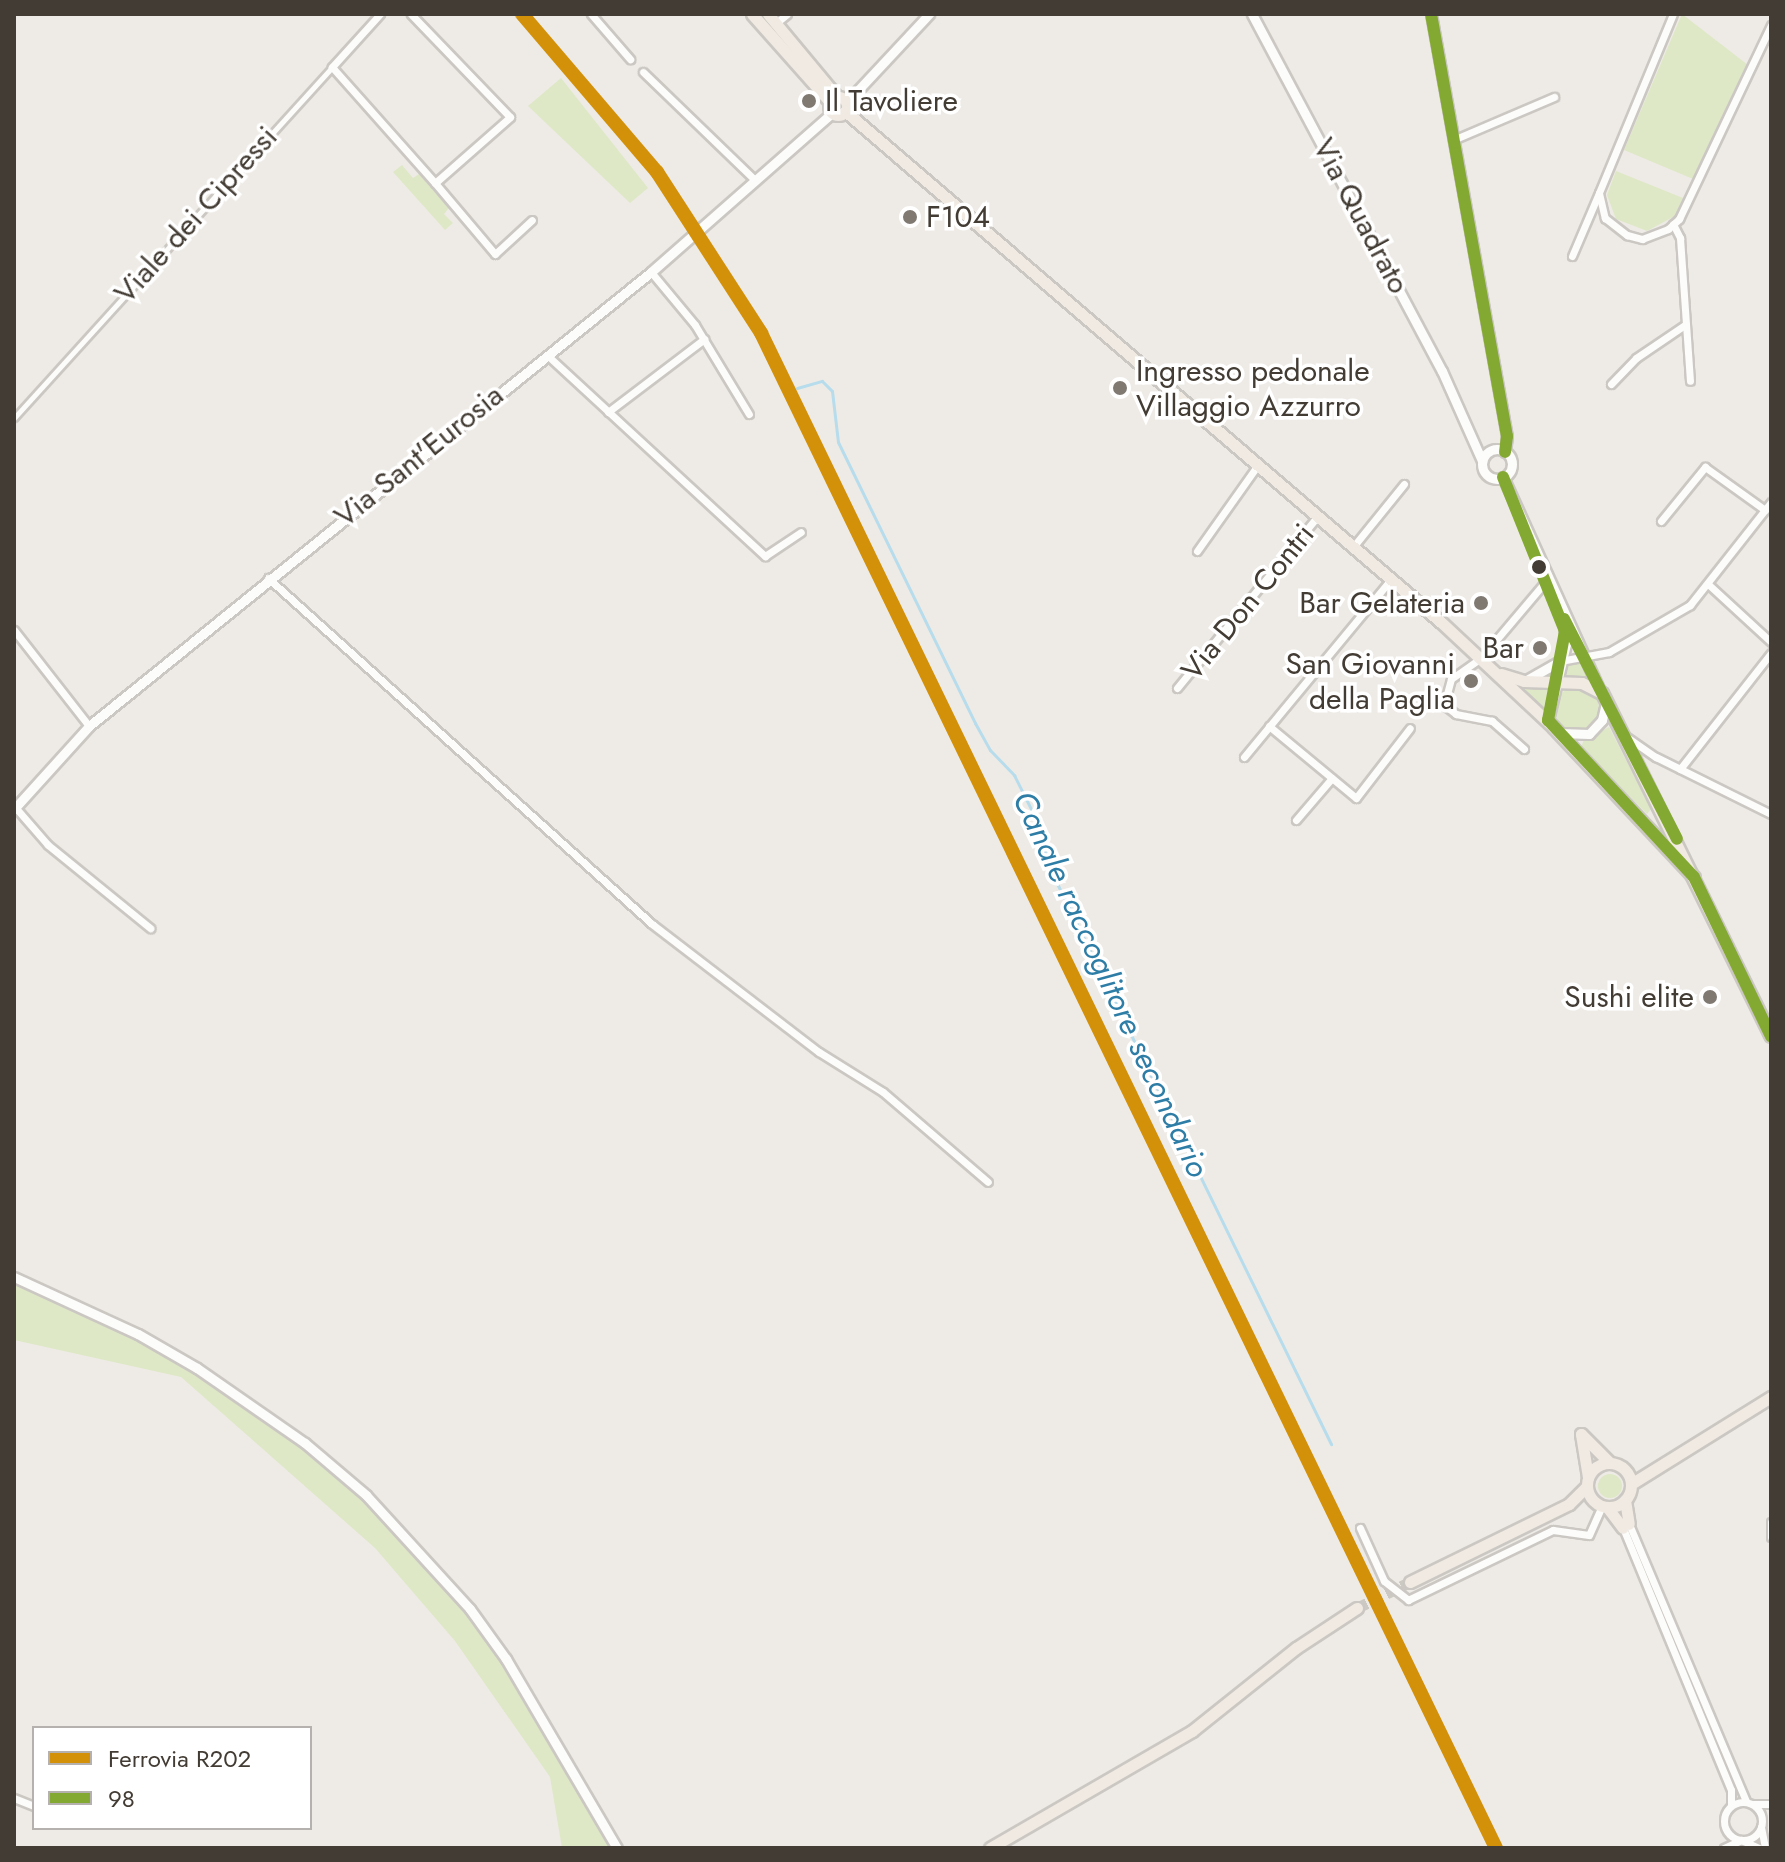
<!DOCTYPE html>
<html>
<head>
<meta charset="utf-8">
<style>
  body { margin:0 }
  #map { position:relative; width:1785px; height:1862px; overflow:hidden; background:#eeebe6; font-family:Jost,sans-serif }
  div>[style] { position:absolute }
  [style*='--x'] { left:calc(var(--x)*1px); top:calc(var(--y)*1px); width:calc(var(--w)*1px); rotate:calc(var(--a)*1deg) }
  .green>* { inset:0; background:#dee8c6 }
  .round { border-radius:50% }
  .stream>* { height:3px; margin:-1.5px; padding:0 1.5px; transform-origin:1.5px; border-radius:1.5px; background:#b7dcec }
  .primary-tunnel>* { height:11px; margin-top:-5.5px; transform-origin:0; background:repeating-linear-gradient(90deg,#ccc8c2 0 11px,transparent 0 16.5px) }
  .roads { filter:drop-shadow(2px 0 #cbc7c2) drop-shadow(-2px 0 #cbc7c2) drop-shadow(0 2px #cbc7c2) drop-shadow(0 -2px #cbc7c2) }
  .pedestrian>* { height:5px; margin:-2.5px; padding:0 2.5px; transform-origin:2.5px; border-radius:2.5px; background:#fcfcfb }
  .minor>* { height:7px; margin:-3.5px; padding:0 3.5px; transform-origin:3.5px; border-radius:3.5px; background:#fcfcfb }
  .minor>.ring { margin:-3.5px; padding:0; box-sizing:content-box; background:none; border:7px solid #fcfcfb; border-radius:50% }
  .tertiary>* { height:9px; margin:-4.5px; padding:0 4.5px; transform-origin:4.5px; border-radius:4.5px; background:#fcfcfb }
  .tertiary>.ring { margin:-4.5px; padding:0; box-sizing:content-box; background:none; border:9px solid #fcfcfb; border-radius:50% }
  .primary>* { height:11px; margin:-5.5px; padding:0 5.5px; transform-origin:5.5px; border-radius:5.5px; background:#f0eae2 }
  .primary>.ring { margin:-5.5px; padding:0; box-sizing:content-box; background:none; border:11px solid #f0eae2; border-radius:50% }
  .bus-1>* { height:12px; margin:-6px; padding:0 6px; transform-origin:6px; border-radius:6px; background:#84a932 }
  .rail-1>* { height:14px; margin:-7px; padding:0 7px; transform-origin:7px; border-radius:7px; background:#d3910a }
  .dots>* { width:22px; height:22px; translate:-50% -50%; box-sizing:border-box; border:4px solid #fff; border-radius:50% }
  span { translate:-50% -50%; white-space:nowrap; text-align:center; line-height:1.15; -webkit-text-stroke:7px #fff; paint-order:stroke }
  .poi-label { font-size:30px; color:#433c34 }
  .left { translate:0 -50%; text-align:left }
  .right { translate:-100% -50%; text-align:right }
  .street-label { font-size:30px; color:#433c34 }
  .water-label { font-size:32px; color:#2d7da6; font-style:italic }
  .frame { position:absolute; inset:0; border:16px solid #433c34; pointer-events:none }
  .legend { position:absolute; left:32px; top:1726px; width:280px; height:104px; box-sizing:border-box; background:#fff; border:2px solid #b4b1ae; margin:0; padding:10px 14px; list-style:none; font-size:24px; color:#433c34 }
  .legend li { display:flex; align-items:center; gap:16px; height:40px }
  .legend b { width:40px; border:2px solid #b4b1ae }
</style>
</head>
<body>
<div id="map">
  <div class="green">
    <i style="clip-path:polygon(1682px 14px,1748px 65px,1693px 179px,1624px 150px)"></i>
    <i style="clip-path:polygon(561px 78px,648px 188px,630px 203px,528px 106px)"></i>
    <i style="clip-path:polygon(402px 165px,413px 178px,419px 174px,449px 208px,444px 214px,453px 223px,445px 230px,393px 172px)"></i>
    <i style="clip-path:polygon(1616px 171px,1683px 198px,1675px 216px,1647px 231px,1616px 219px,1607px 195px)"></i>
    <i style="clip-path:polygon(1583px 662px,1594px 683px,1562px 677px,1568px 666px)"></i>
    <i class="round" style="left:1555px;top:687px;width:44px;height:44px"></i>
    <i style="clip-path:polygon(1528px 687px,1550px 688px,1544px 708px,1525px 690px)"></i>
    <i style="clip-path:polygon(1609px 727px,1651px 809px,1647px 814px,1581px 747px,1584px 740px)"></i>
    <i style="clip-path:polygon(14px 1281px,186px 1364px,253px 1407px,371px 1506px,473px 1619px,535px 1712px,612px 1848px,562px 1848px,550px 1777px,455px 1641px,375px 1548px,181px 1377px,14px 1340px)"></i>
    <i class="round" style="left:1598px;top:1474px;width:24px;height:24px"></i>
  </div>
  <div class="stream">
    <i style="--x:797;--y:388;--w:26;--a:-16"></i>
    <i style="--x:822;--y:381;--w:14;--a:45"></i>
    <i style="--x:832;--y:391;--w:51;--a:83.3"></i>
    <i style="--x:838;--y:442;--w:313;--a:64"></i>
    <i style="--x:975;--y:723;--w:31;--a:61"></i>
    <i style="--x:990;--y:750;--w:35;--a:46"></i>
    <i style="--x:1014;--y:775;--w:56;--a:63.4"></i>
    <i style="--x:1039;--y:825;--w:39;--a:78"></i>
    <i style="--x:1047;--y:863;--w:647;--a:63.95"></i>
  </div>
  <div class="primary-tunnel">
    <i style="--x:1357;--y:1608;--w:59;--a:-26.1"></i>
  </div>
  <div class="roads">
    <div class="pedestrian">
      <i style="--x:14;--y:418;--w:474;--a:-47.8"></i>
    </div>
    <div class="minor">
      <i style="--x:380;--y:14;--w:72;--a:132.2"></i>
      <i style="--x:332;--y:67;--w:155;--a:48.4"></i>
      <i style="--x:435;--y:183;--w:100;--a:-41.3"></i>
      <i style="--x:510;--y:117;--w:143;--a:-133.9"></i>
      <i style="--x:591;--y:14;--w:60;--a:49.1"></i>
      <i style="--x:1673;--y:14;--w:194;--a:112.5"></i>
      <i style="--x:1599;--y:193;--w:26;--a:77"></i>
      <i style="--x:1605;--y:218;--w:28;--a:38"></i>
      <i style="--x:1627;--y:235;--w:16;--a:15"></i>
      <i style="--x:1642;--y:239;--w:28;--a:-21"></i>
      <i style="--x:1668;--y:229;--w:15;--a:-42"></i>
      <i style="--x:1679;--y:219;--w:215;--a:-64.6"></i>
      <i style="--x:776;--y:23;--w:14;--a:-39"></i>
      <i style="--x:643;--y:72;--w:156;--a:44"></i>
      <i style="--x:1453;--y:140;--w:110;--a:-23.1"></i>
      <i style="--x:435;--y:183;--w:93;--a:49.8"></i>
      <i style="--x:495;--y:254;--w:50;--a:-42.6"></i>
      <i style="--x:1673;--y:224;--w:16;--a:63"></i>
      <i style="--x:1680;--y:238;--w:143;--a:86"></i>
      <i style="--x:1572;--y:256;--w:66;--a:-66.9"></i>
      <i style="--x:651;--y:272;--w:69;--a:50.3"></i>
      <i style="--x:695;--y:325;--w:104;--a:58.8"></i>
      <i style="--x:547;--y:355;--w:297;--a:42.7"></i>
      <i style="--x:765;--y:556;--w:43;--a:-33.7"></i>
      <i style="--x:1611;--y:384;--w:36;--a:-46"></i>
      <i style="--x:1636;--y:358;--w:60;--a:-34.2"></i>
      <i style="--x:608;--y:412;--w:121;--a:-37.2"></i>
      <i style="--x:1661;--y:521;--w:70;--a:-50.8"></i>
      <i style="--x:1705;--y:467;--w:74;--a:35.6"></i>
      <i style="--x:1353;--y:547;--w:81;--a:-51"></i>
      <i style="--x:1197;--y:551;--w:105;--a:-54.7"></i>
      <i style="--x:268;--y:578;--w:517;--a:42.02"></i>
      <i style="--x:652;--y:924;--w:210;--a:37.5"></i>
      <i style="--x:819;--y:1052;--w:75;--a:32"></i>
      <i style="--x:883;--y:1092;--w:138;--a:40.6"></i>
      <i style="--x:1708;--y:584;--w:86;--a:42.6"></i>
      <i style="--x:14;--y:630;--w:122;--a:52"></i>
      <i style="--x:1560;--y:661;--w:50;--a:-10.4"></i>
      <i style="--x:1609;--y:652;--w:94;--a:-30.1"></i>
      <i style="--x:1690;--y:605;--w:131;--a:-51.8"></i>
      <i style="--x:1177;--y:688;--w:222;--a:-50.7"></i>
      <i style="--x:1269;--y:726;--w:113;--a:39.6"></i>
      <i style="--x:1356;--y:798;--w:88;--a:-52.4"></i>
      <i style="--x:1624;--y:735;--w:39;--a:35"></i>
      <i style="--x:1656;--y:757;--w:128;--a:26.4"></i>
      <i style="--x:1524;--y:749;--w:43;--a:-138.8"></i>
      <i style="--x:1492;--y:721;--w:37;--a:-169"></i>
      <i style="--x:1456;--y:714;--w:15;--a:-143"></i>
      <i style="--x:1444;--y:705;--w:27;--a:-75"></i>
      <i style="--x:1451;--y:679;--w:35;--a:-35"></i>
      <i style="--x:1480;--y:659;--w:102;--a:-49.8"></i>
      <i style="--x:1244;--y:757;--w:231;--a:-50.4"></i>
      <i style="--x:1680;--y:769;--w:147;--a:-51.9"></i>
      <i style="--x:15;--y:807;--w:50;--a:49"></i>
      <i style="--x:48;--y:845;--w:132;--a:39.1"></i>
      <i style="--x:1296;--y:820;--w:55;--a:-49.4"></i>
      <i style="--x:1771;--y:1522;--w:15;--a:90"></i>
      <i style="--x:1629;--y:1524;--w:301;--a:67.1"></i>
      <i style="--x:1360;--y:1528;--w:58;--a:65.6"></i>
      <i style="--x:1384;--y:1581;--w:31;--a:38"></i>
      <i style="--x:1408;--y:1600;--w:161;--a:-25.8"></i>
      <i style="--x:1553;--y:1530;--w:36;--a:8"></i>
      <i style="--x:1589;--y:1535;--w:32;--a:-66"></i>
      <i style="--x:1623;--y:1528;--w:283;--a:67.6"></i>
      <i style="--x:1731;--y:1790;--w:15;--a:90"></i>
      <i style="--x:14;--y:1798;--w:22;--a:22"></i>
      <i class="ring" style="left:1724px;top:1802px;width:31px;height:31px"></i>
      <i style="--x:1753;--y:1804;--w:18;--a:0"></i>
      <i style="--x:1761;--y:1827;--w:21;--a:79"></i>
      <i style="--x:1724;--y:1848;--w:19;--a:-25"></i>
      <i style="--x:1741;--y:1840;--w:20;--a:24"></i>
    </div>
    <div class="tertiary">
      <i style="--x:1252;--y:14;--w:404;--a:62"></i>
      <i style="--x:1442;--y:371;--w:98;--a:66"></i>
      <i style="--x:1431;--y:14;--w:429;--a:79.8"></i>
      <i style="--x:1507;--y:436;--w:16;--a:97"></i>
      <i style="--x:846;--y:103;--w:122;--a:-47"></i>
      <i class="ring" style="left:1482px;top:449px;width:21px;height:21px"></i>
      <i style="--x:1503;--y:477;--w:237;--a:65.6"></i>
      <i style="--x:1564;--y:627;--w:17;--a:83"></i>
      <i style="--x:1566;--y:644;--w:78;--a:103.3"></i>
      <i style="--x:1548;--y:720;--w:18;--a:47"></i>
      <i style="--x:1560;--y:733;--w:29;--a:2"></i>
      <i style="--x:1589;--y:734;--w:19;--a:-47"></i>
      <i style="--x:1602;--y:720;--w:17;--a:-77"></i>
      <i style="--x:1525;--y:681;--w:40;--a:-29.7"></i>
      <i style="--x:14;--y:809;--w:112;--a:-47.9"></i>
      <i style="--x:89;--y:726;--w:722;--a:-38.93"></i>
      <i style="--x:651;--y:272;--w:241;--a:-41.3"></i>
      <i style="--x:14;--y:1277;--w:136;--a:24.7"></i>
      <i style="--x:138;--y:1334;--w:68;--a:30"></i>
      <i style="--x:197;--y:1368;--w:131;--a:34.8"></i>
      <i style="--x:305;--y:1443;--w:80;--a:40.4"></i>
      <i style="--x:366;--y:1495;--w:154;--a:47.6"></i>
      <i style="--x:470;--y:1609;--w:62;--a:54.2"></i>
      <i style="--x:506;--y:1659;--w:219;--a:59.6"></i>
    </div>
    <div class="primary">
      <i style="--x:752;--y:14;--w:118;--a:48.4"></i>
      <i style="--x:768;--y:14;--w:108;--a:50.3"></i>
      <i class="ring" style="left:829px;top:97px;width:7px;height:7px"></i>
      <i style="--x:845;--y:111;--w:786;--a:40.62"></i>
      <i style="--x:1442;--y:623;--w:152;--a:43.1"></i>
      <i style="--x:1553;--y:727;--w:206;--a:46.8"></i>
      <i style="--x:1501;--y:674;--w:24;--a:17"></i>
      <i style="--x:1524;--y:681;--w:58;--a:2"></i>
      <i style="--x:1582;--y:683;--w:22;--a:27"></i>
      <i style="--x:1602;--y:693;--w:382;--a:63.8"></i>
      <i style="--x:1581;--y:1434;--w:44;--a:80.8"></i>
      <i style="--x:1581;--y:1434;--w:41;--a:45"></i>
      <i class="ring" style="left:1587px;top:1463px;width:33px;height:33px"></i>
      <i style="--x:1631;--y:1484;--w:165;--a:-31.9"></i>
      <i style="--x:1625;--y:1500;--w:24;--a:81"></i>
      <i style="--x:1607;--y:1507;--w:26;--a:53"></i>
      <i style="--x:1410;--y:1582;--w:177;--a:-26.1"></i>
      <i style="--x:1569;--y:1504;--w:25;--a:-45"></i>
      <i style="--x:990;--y:1848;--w:233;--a:-30.1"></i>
      <i style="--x:1192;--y:1731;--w:133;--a:-38.6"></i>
      <i style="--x:1296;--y:1648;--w:73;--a:-33.3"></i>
    </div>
  </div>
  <div class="bus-1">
    <i style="--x:1431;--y:14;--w:429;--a:79.8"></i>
    <i style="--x:1507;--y:436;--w:16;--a:97"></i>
    <i style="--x:1503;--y:477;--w:166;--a:68.1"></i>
    <i style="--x:1565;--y:631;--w:91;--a:100.8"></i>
    <i style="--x:1548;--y:720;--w:214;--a:47.1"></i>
    <i style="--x:1694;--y:877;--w:177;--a:64.2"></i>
    <i style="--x:1564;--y:619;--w:247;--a:62.8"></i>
  </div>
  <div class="rail-1">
    <i style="--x:522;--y:14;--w:208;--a:49.5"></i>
    <i style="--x:657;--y:172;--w:192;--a:57.1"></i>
    <i style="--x:761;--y:333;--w:1684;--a:64.12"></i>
  </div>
  <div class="dots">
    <i style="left:809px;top:101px;background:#7f7972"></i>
    <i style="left:910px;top:217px;background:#7f7972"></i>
    <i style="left:1120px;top:388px;background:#7f7972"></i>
    <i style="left:1539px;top:567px;background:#433c34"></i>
    <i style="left:1481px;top:603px;background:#7f7972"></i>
    <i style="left:1540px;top:648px;background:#7f7972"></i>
    <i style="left:1471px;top:681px;background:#7f7972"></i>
    <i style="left:1710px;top:997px;background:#7f7972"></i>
  </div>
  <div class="poi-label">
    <span class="left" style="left:825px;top:101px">Il Tavoliere</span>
    <span class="left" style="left:926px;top:217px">F104</span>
    <span class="left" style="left:1136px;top:388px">Ingresso pedonale<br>Villaggio Azzurro</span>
    <span class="right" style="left:1465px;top:603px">Bar Gelateria</span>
    <span class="right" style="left:1524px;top:648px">Bar</span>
    <span class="right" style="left:1455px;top:681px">San Giovanni<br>della Paglia</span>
    <span class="right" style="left:1694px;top:997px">Sushi elite</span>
  </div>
  <div class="street-label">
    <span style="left:196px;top:215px;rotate:-48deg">Viale dei Cipressi</span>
    <span style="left:1361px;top:216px;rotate:62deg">Via Quadrato</span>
    <span style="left:419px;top:456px;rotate:-39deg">Via Sant'Eurosia</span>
    <span style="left:1248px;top:602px;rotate:-51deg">Via Don Contri</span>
  </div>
  <div class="water-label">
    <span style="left:1111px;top:984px;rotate:65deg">Canale raccoglitore secondario</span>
  </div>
  <div class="frame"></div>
  <ul class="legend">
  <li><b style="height:10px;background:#d3910a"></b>Ferrovia R202</li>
  <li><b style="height:10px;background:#84a932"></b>98</li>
  </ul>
</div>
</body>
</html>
